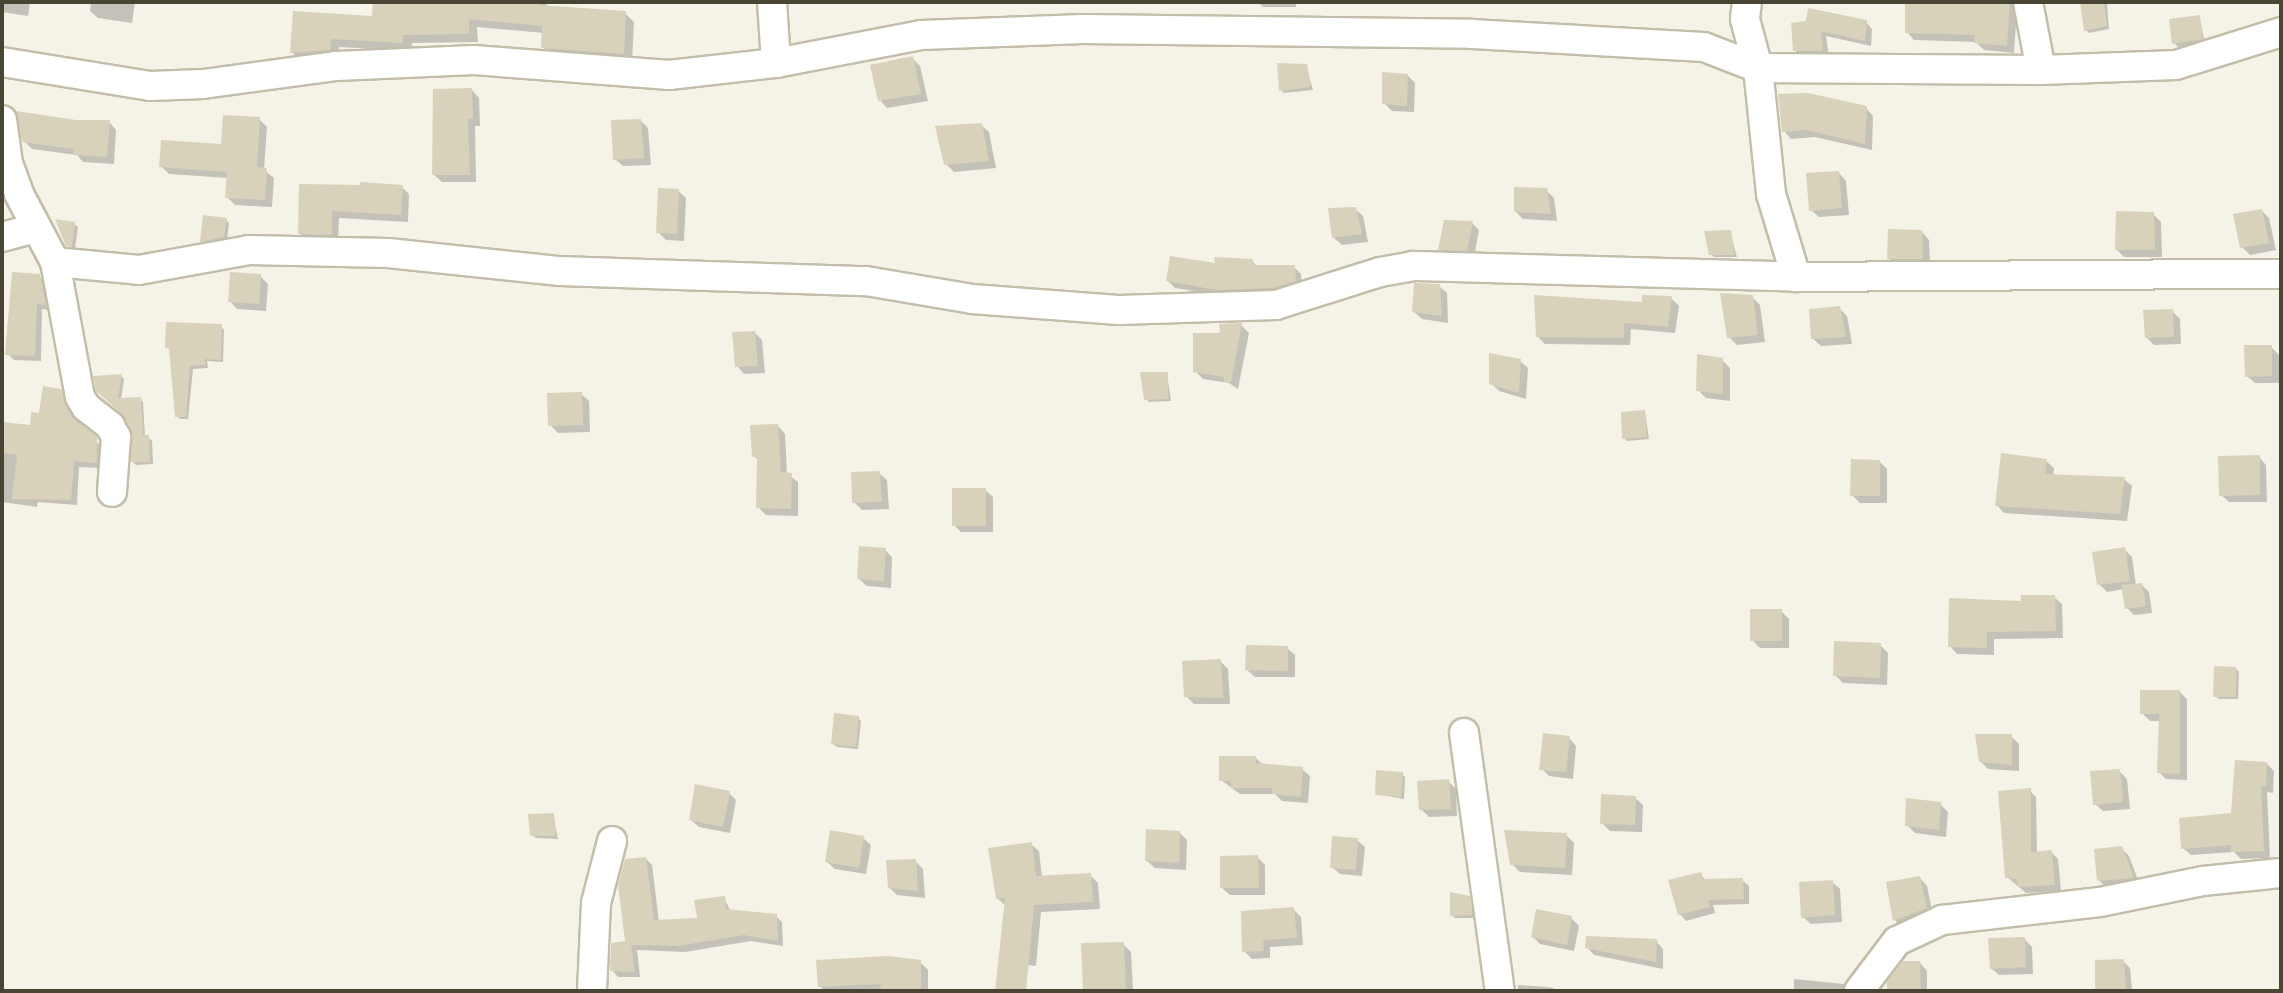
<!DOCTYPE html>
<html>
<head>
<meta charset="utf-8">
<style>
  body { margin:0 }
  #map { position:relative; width:2283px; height:993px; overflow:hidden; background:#f5f3e7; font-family:"Noto Sans",sans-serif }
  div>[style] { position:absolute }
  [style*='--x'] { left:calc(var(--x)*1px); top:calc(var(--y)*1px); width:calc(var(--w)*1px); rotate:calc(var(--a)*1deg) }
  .shadow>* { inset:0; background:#0003 }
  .building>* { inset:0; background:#d8d2bb }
  .roads { filter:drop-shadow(2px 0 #c2bea8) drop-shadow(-2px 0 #c2bea8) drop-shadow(0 2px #c2bea8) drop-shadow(0 -2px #c2bea8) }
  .street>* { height:28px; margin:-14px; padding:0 14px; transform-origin:14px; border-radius:14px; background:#fff }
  span { translate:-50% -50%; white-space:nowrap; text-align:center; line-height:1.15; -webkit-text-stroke:8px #fff; paint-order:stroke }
  .frame { position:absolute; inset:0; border:4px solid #494535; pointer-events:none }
</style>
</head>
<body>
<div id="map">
  <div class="shadow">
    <i style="clip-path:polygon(2px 2px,30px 2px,28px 16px,2px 12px)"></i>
    <i style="clip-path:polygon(91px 2px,135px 2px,132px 23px,98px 18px,90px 11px)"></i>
    <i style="clip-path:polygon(375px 2px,547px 2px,547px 8px,625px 13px,634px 22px,632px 62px,552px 56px,543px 47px,544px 33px,477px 27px,478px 42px,412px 43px,411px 51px,339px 47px,339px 58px,301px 61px,292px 52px,374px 18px)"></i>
    <i style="clip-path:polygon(1258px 2px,1296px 2px,1296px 7px,1263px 7px)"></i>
    <i style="clip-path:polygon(1907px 2px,2012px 2px,2017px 8px,2014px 53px,1984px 50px,1976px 42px,1914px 40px,1907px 32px)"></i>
    <i style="clip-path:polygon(2096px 2px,2107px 4px,2109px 29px,2089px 33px,2086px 30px)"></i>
    <i style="clip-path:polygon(2199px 17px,2205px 42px,2178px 47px,2174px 43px)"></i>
    <i style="clip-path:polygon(1866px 22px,1872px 29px,1871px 46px,1826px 36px,1829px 57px,1801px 57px,1795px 50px,1807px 23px)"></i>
    <i style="clip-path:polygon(913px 59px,920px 66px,928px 101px,887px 108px,880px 100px)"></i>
    <i style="clip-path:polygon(1306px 66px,1313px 90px,1284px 93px,1281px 90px)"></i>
    <i style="clip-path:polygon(1408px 76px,1415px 83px,1414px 112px,1392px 111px,1384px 103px)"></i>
    <i style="clip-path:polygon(472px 90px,479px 98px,480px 126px,475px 126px,476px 182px,442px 182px,434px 175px)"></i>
    <i style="clip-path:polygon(1866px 108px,1873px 116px,1872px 150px,1815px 137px,1791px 139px,1784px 131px)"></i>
    <i style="clip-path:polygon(259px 119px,267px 127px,264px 170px,274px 178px,272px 207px,235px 205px,227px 197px,228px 178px,169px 174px,161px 166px,223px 146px)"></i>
    <i style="clip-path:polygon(641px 121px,648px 128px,651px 165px,623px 166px,615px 159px)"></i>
    <i style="clip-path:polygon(76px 122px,109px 122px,116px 130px,114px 164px,83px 162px,77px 155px,32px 149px,24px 141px)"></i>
    <i style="clip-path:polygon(981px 125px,989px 132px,996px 168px,954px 172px,946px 164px)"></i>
    <i style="clip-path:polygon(1839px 173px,1846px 181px,1849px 215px,1819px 217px,1811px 210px)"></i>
    <i style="clip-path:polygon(301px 186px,402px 187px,409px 194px,408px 222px,339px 218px,338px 242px,307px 241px,300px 233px)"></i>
    <i style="clip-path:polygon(1546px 190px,1554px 198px,1557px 221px,1523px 219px,1516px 212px)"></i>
    <i style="clip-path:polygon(678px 191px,686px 198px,684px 241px,666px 240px,658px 232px)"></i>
    <i style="clip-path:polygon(1355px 209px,1363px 216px,1368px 242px,1342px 245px,1334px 238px)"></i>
    <i style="clip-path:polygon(2262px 211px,2269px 218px,2276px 250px,2250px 255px,2242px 247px)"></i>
    <i style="clip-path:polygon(2153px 214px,2161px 222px,2162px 257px,2124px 257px,2117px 250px)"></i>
    <i style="clip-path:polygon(226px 220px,229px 223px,227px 240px,205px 244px,202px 241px)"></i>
    <i style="clip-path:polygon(1472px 223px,1479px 230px,1474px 257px,1448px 257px,1441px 249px)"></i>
    <i style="clip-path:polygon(74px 224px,78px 227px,75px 249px,67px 245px)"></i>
    <i style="clip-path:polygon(1730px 232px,1737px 257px,1714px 257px,1711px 254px)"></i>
    <i style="clip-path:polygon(1922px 232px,1929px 240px,1930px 266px,1897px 266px,1889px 259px)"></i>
    <i style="clip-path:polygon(1252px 261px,1258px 267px,1294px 267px,1301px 274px,1302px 287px,1281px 294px,1225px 296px,1175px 288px,1168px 281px,1217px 265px)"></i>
    <i style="clip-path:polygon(39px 276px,45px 283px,50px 310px,42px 309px,41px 361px,14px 360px,8px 354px)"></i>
    <i style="clip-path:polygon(260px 276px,268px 284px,266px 311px,237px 309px,230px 301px)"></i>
    <i style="clip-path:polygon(1439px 286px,1447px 293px,1448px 323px,1422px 319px,1414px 312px)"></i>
    <i style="clip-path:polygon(1752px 297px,1760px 305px,1765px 342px,1737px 345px,1729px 337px)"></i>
    <i style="clip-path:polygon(1671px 298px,1679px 306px,1675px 333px,1631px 329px,1630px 345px,1545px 344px,1538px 337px)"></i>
    <i style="clip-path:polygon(1839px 308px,1847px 316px,1852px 344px,1821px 346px,1813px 339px)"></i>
    <i style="clip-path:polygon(2172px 311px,2180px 319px,2181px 344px,2154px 345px,2147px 338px)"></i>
    <i style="clip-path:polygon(1241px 325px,1249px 333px,1238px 389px,1229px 383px,1203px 379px,1195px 371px,1222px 335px)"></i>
    <i style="clip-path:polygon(221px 326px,224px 330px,223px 362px,207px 361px,208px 368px,193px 369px,188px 419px,180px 419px,177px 416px,171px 351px,167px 347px)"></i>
    <i style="clip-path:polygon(755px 333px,762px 340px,765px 373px,744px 374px,737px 366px)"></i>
    <i style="clip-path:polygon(2271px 347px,2279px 355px,2279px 383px,2255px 383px,2247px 376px)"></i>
    <i style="clip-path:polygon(1722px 360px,1730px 368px,1730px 401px,1706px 398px,1698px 390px)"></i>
    <i style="clip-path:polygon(1520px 361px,1528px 368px,1526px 399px,1499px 391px,1491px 383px)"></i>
    <i style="clip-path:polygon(1167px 374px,1171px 401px,1149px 402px,1146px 399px)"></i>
    <i style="clip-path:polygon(121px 376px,124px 379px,121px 400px,140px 399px,143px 402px,145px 437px,152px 440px,153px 464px,136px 465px,133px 462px,133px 428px,96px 378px)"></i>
    <i style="clip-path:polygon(60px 391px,67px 398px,77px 423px,104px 449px,103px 468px,79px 467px,77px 505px,38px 502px,37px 507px,2px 502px,2px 424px,31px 427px)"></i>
    <i style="clip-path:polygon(581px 394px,589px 401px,590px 432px,558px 433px,550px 425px)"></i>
    <i style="clip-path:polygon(1645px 412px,1649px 439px,1627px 441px,1624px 438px)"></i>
    <i style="clip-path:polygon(778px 426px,785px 434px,787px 474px,798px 482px,798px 516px,766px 515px,758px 507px,759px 461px,754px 456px)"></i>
    <i style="clip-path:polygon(2259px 457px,2266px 465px,2267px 502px,2229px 502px,2221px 495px)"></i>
    <i style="clip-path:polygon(1879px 461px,1887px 469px,1887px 503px,1860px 503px,1852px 495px)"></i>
    <i style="clip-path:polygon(2046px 461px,2054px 468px,2053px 477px,2124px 479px,2132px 486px,2127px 521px,2004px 513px,1997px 505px)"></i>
    <i style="clip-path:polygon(879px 473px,887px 480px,889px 509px,862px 510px,854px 502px)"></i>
    <i style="clip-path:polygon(985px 490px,993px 497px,993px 532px,961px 532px,954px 525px)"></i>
    <i style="clip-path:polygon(2124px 549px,2132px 557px,2136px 586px,2142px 585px,2149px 592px,2152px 613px,2134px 615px,2127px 608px,2124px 589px,2107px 592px,2099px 584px)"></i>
    <i style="clip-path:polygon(885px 550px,892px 557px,891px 588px,867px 586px,859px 579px)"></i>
    <i style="clip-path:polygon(2054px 597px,2062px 604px,2063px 638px,1994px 639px,1994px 655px,1957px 654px,1950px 646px,2023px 603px)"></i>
    <i style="clip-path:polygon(1781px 611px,1789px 619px,1789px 648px,1760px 648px,1752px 640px)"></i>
    <i style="clip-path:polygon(1880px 645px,1888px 653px,1887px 685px,1843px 683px,1835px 675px)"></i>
    <i style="clip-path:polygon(1287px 648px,1295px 655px,1295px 677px,1255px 677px,1247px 670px)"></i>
    <i style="clip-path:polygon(1220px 661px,1228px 669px,1230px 704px,1194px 704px,1186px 696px)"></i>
    <i style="clip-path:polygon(2235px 668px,2239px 672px,2238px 699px,2219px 699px,2215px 696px)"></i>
    <i style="clip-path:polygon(2180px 692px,2187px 699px,2187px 780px,2166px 779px,2159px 772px,2161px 721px,2150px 721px,2142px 713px)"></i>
    <i style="clip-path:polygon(858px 718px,861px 721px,858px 749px,837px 747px,833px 744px)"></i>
    <i style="clip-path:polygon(2011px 736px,2019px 744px,2019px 771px,1988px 769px,1980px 761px)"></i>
    <i style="clip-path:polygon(1569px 738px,1576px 746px,1573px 779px,1549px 776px,1542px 769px)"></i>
    <i style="clip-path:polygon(1256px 758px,1263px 765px,1302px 769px,1310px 776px,1308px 803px,1282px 801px,1275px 794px,1240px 794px,1221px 780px)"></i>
    <i style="clip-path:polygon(2267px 764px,2274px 771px,2273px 793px,2267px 792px,2270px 858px,2241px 859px,2234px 852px,2191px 855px,2183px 848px,2233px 815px)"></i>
    <i style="clip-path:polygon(2119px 771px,2127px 779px,2130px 809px,2103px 811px,2095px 804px)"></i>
    <i style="clip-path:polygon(1402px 774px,1405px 777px,1404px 799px,1377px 794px)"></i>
    <i style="clip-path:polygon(1448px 781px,1456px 789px,1457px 816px,1429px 817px,1421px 809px)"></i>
    <i style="clip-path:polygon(2030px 791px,2036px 797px,2037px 853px,2051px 852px,2058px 859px,2061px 891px,2026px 893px,2007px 877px)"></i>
    <i style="clip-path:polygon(729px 793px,736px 800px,730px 833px,699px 827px,691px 820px)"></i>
    <i style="clip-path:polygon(1635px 798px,1643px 805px,1642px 832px,1610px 831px,1602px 823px)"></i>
    <i style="clip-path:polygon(1940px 804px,1948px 812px,1946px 837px,1915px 833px,1907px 825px)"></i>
    <i style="clip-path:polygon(553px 815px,558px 839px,536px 838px,532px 835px)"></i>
    <i style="clip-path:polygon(1179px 832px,1187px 840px,1186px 870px,1155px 868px,1147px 861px)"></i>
    <i style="clip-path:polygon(1566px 835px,1574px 843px,1572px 875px,1520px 872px,1512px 864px)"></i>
    <i style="clip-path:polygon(863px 838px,871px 845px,866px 874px,835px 869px,827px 862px)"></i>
    <i style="clip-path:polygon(1357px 840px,1365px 847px,1362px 876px,1340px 874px,1332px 867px)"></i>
    <i style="clip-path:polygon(1031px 844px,1039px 851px,1042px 878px,1090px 875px,1098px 883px,1100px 909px,1041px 912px,1036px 966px,1008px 963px,1006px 906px,997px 898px)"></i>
    <i style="clip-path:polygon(2121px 848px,2129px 856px,2140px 885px,2106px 888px,2099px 880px)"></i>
    <i style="clip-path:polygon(1257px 857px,1265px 865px,1265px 895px,1230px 895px,1222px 888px)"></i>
    <i style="clip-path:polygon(646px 859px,652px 865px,659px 922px,699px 920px,724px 898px,731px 912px,776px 916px,782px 922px,783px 946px,751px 941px,685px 952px,637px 950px,640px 977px,618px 977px,612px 970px,627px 943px)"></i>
    <i style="clip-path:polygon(915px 861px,923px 869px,925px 898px,897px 895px,889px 887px)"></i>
    <i style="clip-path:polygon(1700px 874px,1707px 881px,1742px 880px,1749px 886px,1749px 904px,1713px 905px,1715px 913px,1686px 921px,1680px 914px)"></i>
    <i style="clip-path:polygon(1920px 878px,1927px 886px,1933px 916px,1902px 928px,1895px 920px)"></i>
    <i style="clip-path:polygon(1832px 882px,1840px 889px,1842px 922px,1811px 924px,1803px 917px)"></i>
    <i style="clip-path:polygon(1469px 898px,1474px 918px,1455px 918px,1452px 915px)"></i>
    <i style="clip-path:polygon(1293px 909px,1301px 917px,1303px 945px,1270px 947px,1270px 958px,1252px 959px,1244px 951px)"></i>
    <i style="clip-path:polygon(1571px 918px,1579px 926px,1574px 951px,1540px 944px,1533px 937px)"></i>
    <i style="clip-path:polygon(2024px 939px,2032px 947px,2033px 974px,1999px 975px,1991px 968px)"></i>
    <i style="clip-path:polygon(1656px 941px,1663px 949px,1663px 969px,1594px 955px,1587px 947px)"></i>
    <i style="clip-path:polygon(1123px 944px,1131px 952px,1133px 991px,1088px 991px,1083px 945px)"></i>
    <i style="clip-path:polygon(2123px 961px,2130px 968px,2132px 991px,2097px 991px)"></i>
    <i style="clip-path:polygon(920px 962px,928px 970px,928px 991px,825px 991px,820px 986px)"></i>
    <i style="clip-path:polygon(1920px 963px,1927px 971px,1927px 991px,1889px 991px)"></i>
    <i style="clip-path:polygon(1794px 979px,1844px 984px,1850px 991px,1794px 991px)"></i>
    <i style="clip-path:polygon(1518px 985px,1548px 987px,1564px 991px,1518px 991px)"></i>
  </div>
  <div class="building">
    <i style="clip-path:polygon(373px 2px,538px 2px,538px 5px,626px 11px,624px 54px,541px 48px,542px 26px,469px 19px,469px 34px,403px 35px,403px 43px,331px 39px,330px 50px,290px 53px,293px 11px,372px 16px)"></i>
    <i style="clip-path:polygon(1905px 2px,2010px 2px,2007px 46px,1974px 43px,1975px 35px,1905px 33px)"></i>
    <i style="clip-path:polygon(2080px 2px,2104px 2px,2107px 26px,2084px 31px)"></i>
    <i style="clip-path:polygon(1808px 8px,1867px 20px,1865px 41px,1821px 31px,1823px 51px,1793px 51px,1791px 23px,1806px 21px)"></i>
    <i style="clip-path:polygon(2200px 15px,2203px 39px,2172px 44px,2169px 19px)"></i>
    <i style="clip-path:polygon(913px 56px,921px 94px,878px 101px,870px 65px)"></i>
    <i style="clip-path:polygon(1277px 63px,1307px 64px,1311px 87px,1279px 91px)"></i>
    <i style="clip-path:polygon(1382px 72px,1408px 74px,1407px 106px,1382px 104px)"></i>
    <i style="clip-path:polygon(472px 88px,473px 119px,468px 119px,470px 175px,432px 175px,433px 89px)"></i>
    <i style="clip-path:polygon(1808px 93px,1867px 106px,1865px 144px,1806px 130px,1782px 132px,1778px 94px)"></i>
    <i style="clip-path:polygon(16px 111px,76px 120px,110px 120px,107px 157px,73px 155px,74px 149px,22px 142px)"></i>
    <i style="clip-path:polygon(223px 115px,260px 117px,257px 167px,267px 168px,265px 200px,225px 198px,227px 172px,159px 167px,161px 140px,221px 144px)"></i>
    <i style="clip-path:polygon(641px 119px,644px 158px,613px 160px,611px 120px)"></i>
    <i style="clip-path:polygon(982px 123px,989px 161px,944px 165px,935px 126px)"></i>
    <i style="clip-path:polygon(1839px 171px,1842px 208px,1809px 211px,1806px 173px)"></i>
    <i style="clip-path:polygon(360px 182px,403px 185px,401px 215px,332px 211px,332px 235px,298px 234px,299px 184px,360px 185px)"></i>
    <i style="clip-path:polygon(1514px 187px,1547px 188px,1551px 214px,1514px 212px)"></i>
    <i style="clip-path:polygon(658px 188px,679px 189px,677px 234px,656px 233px)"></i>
    <i style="clip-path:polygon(1356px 207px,1362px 234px,1332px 238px,1328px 208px)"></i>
    <i style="clip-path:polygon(2262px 209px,2269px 243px,2240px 248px,2233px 214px)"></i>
    <i style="clip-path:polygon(2116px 211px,2154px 212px,2155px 250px,2115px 250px)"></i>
    <i style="clip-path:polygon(203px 215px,227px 218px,224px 237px,200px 242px)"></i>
    <i style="clip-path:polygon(55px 219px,75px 222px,72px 247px,66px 246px)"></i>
    <i style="clip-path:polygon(1444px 220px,1473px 221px,1467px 251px,1438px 250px)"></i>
    <i style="clip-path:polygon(1888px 229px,1922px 230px,1923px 259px,1887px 259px)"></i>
    <i style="clip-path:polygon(1731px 230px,1735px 255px,1709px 255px,1704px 231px)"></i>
    <i style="clip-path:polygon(1170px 256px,1215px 263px,1214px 257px,1253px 259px,1253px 265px,1295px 265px,1296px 281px,1273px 288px,1217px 290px,1166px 281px)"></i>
    <i style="clip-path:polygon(12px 272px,40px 274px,46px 305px,37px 304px,35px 356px,5px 355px)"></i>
    <i style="clip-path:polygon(230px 272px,261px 274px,259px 304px,228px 302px)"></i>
    <i style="clip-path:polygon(1414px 283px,1440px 284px,1442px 316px,1412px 312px)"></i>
    <i style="clip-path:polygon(1720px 293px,1753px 295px,1758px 335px,1727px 338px)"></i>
    <i style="clip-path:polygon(1534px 295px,1642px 302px,1642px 295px,1672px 296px,1668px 327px,1624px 323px,1624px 338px,1536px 337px)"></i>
    <i style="clip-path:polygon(1840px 306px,1846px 337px,1811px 339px,1809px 309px)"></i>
    <i style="clip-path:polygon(2173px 309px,2174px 337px,2145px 338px,2143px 310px)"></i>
    <i style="clip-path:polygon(166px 322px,222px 324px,221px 360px,205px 359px,205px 365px,190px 366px,186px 417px,175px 417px,169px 348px,165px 348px)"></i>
    <i style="clip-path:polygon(1242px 323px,1231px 382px,1224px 382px,1224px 377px,1193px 372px,1193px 333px,1220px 333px,1219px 324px)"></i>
    <i style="clip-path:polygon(755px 331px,758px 366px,735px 367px,732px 332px)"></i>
    <i style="clip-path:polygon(2244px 345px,2272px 345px,2272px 376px,2245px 377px)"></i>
    <i style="clip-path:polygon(1489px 353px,1521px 359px,1519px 393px,1489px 384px)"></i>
    <i style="clip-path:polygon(1697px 354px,1723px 358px,1723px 394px,1696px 391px)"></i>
    <i style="clip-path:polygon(1140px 372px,1168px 372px,1168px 399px,1144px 400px)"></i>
    <i style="clip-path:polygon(122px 374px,118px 398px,141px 397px,143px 435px,149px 435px,150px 462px,131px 462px,131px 429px,121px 413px,96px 391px,93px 376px)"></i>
    <i style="clip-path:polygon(43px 386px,61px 389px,72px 416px,97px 437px,97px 463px,74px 461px,71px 500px,12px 499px,17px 455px,2px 453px,2px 422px,30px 425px,31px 412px,39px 413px)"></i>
    <i style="clip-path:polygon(582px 392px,583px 425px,548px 426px,547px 393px)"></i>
    <i style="clip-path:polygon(1645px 410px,1647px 437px,1622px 439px,1621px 412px)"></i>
    <i style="clip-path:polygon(778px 424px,781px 472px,792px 473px,791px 509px,756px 508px,757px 457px,752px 457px,750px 425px)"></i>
    <i style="clip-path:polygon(2001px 453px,2047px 459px,2045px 474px,2125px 477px,2120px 514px,1995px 506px)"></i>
    <i style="clip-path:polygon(2260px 455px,2260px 495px,2219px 496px,2218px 456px)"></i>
    <i style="clip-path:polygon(1851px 459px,1880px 460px,1880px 496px,1850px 496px)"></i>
    <i style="clip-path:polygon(880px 471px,882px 502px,852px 503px,851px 472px)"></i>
    <i style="clip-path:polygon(952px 488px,986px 488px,986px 526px,952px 526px)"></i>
    <i style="clip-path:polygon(859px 546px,886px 548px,884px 581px,857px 579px)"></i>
    <i style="clip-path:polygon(2125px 547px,2130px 581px,2097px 585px,2092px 552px)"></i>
    <i style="clip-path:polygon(2142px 583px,2146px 606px,2125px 609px,2121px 585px)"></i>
    <i style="clip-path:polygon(2021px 595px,2055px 595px,2056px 631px,1987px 632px,1987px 648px,1948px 647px,1949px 598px,2021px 601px)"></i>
    <i style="clip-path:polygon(1750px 609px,1782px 609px,1782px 641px,1750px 641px)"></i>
    <i style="clip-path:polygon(1834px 641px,1881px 643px,1880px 678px,1833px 676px)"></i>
    <i style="clip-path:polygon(1246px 645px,1288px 646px,1288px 671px,1245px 670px)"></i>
    <i style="clip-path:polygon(1221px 659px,1223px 698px,1184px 697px,1182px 661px)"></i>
    <i style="clip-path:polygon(2214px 666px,2236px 667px,2236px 697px,2213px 697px)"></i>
    <i style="clip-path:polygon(2140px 690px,2180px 690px,2180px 774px,2157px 773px,2159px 714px,2140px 714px)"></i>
    <i style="clip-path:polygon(834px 713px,859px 716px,856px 747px,831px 744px)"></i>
    <i style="clip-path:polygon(1543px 733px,1570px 736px,1566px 772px,1539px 770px)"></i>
    <i style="clip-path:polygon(1975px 734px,2012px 734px,2012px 765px,1979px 762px)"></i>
    <i style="clip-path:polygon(1219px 756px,1256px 756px,1256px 763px,1303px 767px,1301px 797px,1272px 794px,1272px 788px,1231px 788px,1231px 781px,1219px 781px)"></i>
    <i style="clip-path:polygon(2235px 760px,2267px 762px,2266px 786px,2261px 786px,2264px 851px,2231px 852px,2231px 845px,2181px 849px,2179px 818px,2231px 813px)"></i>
    <i style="clip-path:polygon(2120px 769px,2123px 802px,2093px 805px,2090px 771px)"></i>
    <i style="clip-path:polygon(1376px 770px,1403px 772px,1401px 797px,1375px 795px)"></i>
    <i style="clip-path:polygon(1449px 779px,1451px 809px,1419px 810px,1417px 781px)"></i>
    <i style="clip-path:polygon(695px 784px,730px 791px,723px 827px,689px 820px)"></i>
    <i style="clip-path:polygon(2031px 788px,2031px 852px,2052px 850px,2055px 885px,2018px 887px,2017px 879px,2005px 878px,1998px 791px)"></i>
    <i style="clip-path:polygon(1601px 794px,1636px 796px,1635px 825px,1600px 824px)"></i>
    <i style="clip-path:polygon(1906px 798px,1941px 802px,1939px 830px,1905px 826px)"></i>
    <i style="clip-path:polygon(554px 813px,556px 836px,530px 836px,528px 814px)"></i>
    <i style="clip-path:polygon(1146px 829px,1180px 831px,1179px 863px,1145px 861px)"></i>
    <i style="clip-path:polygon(830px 830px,864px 836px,859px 868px,825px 862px)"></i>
    <i style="clip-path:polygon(1504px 830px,1567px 833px,1565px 868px,1510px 865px)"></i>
    <i style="clip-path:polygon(1332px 836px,1358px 838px,1356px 870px,1330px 868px)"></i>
    <i style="clip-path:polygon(1032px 842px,1036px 876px,1091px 873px,1093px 902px,1034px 905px,1026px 991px,995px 991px,1005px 898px,996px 899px,988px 848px)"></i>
    <i style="clip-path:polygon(2122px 846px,2134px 878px,2097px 881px,2094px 849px)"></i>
    <i style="clip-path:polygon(1258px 855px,1259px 888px,1220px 888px,1220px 856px)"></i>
    <i style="clip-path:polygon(646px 857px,654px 920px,697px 918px,694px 900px,725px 896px,726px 909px,777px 914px,778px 941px,744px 935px,678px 946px,631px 945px,635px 972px,610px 971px,611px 943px,625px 941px,618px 885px,625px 859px)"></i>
    <i style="clip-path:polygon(916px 859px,918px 891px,888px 888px,886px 860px)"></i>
    <i style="clip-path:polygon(1701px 872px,1703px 879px,1743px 878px,1744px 899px,1708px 900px,1710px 907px,1678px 915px,1668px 880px)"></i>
    <i style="clip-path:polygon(1920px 876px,1927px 908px,1893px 921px,1886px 882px)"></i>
    <i style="clip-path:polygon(1833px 880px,1835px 915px,1801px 918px,1799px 882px)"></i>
    <i style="clip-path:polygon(1450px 892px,1470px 896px,1472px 915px,1450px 916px)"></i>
    <i style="clip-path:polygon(1294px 907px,1297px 938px,1263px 940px,1264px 951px,1242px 952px,1241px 911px)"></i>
    <i style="clip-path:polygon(1536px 909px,1572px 916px,1567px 945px,1531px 937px)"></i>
    <i style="clip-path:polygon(1586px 936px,1657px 939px,1656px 962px,1585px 948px)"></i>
    <i style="clip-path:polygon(2025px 937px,2026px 967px,1990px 969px,1988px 938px)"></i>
    <i style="clip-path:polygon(1124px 942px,1126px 989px,1083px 990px,1081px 943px)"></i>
    <i style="clip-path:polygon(888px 956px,921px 960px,921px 991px,880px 991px,881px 984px,818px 987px,816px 960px)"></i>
    <i style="clip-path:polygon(2124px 959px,2126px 991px,2095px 991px,2095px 960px)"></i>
    <i style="clip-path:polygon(1903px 961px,1920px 961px,1921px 991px,1887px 991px,1887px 982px)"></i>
  </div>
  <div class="roads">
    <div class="street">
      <i style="--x:772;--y:2;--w:61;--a:86.2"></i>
      <i style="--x:1747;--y:2;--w:17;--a:97"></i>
      <i style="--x:1745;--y:19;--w:51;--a:75.1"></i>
      <i style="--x:1758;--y:68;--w:127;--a:84.1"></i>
      <i style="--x:1771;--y:194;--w:87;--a:73.2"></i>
      <i style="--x:1796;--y:277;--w:485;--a:-0.4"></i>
      <i style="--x:2028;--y:2;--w:69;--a:79.2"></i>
      <i style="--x:2;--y:62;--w:150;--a:9.2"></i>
      <i style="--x:150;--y:86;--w:53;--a:-2.2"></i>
      <i style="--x:203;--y:84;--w:135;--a:-7.7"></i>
      <i style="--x:337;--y:66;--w:137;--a:-2.5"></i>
      <i style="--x:474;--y:60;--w:196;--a:4.4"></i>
      <i style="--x:669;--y:75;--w:108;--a:-6.4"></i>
      <i style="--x:776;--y:63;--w:148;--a:-10.9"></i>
      <i style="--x:921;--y:35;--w:162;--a:-2.1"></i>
      <i style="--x:1083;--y:29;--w:389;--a:0.7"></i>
      <i style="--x:1472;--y:34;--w:232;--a:3.2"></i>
      <i style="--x:1704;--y:47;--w:58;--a:21.3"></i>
      <i style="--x:1758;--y:68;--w:283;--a:0.4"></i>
      <i style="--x:2041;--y:70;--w:135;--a:-2.1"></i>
      <i style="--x:2176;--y:65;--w:110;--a:-17.4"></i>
      <i style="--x:2;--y:120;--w:43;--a:82.1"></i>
      <i style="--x:8;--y:163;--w:33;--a:70"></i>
      <i style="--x:19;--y:194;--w:77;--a:62.1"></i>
      <i style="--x:55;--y:262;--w:137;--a:79.5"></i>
      <i style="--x:80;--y:397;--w:12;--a:59"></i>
      <i style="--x:86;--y:407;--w:31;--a:38"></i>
      <i style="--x:110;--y:426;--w:13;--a:61"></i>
      <i style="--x:116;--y:437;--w:55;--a:94.2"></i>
      <i style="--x:2;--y:237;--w:35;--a:-15"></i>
      <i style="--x:55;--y:262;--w:84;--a:5.4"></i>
      <i style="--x:139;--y:270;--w:112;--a:-10.3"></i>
      <i style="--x:249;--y:250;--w:139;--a:1.2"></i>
      <i style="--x:388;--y:253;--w:173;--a:6"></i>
      <i style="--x:560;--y:271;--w:306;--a:1.9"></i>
      <i style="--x:866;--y:281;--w:108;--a:9.6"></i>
      <i style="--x:972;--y:299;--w:147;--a:4.3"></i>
      <i style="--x:1119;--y:310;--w:157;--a:-1.8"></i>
      <i style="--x:1276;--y:305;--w:109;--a:-17.6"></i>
      <i style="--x:1380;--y:272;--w:34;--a:-10"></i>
      <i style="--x:1413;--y:266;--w:383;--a:1.6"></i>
      <i style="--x:1464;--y:733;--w:260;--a:82.1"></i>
      <i style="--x:592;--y:991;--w:88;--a:-87.4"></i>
      <i style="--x:596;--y:903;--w:64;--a:-75.5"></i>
      <i style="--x:1859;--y:991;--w:63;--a:-52.8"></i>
      <i style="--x:1897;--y:941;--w:50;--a:-25"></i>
      <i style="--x:1942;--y:920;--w:159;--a:-6.5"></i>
      <i style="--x:2100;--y:902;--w:105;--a:-11.5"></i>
      <i style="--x:2203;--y:881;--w:78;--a:-5.9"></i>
    </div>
  </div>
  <div class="frame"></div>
</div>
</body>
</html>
